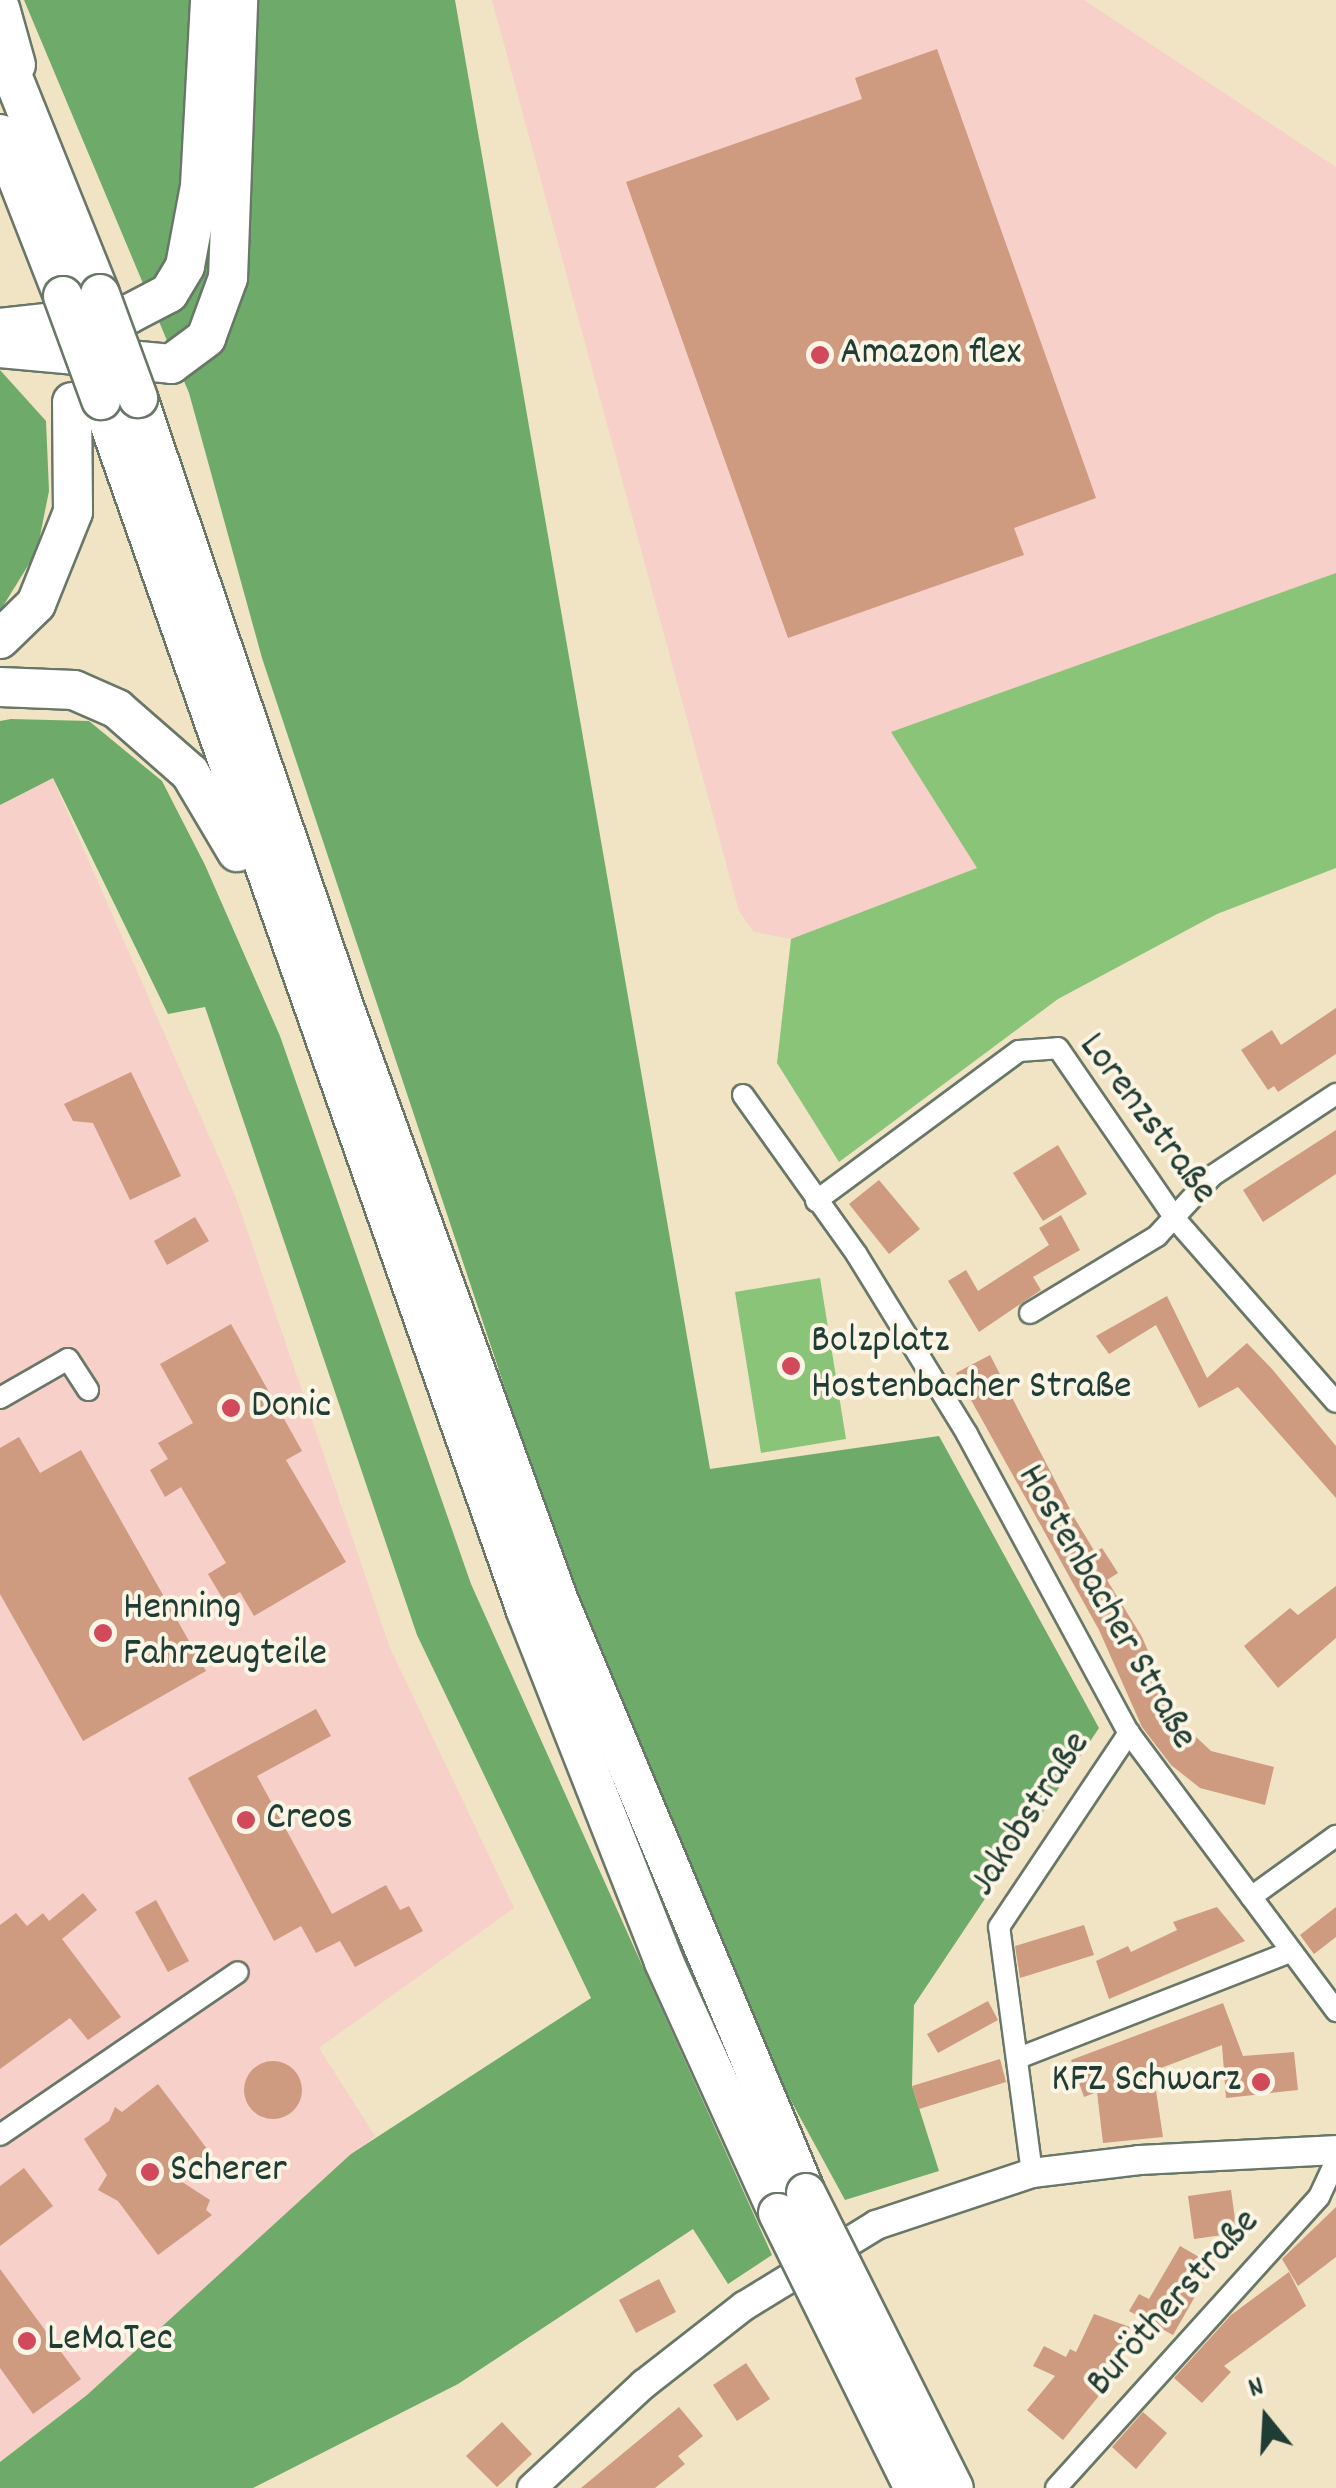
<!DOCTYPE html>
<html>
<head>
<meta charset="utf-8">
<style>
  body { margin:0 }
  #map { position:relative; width:1336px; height:2488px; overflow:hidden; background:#f0e4c5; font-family:Dekko,sans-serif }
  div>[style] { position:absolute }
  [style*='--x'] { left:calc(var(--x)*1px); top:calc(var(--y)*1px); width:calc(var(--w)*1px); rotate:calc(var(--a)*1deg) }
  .built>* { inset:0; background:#f7d0c9 }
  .green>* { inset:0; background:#89c479 }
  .forest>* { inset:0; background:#6eaa69 }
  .building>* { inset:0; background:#ce9a80 }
  .round { border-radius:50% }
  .roads { filter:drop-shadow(2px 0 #687767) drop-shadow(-2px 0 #687767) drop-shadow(0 2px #687767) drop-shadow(0 -2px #687767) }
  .street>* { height:20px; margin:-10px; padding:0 10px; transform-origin:10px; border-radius:10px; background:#fff }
  .secondary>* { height:28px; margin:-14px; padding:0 14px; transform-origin:14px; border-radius:14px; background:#fff }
  .highway>* { height:38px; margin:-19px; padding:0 19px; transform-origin:19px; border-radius:19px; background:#fff }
  .bridges { filter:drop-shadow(2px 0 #687767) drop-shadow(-2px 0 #687767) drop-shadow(0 2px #687767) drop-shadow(0 -2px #687767) }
  .highway-bridge>* { height:38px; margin:-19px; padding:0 19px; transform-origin:19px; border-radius:19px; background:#fff }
  .dots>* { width:28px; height:28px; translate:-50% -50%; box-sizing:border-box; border:5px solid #fcf5e5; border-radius:50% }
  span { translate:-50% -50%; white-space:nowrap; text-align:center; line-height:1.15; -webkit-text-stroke:8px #fcf5e5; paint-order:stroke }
  .poi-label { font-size:40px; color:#1f3d34 }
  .left { translate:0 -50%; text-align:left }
  .right { translate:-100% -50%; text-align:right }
  .street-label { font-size:40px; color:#1f3d34 }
  .north { position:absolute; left:1216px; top:2368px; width:100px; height:100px; -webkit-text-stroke:8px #fcf5e5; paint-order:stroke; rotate:342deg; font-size:28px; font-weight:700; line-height:40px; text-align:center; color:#1f3d34 }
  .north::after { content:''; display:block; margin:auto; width:35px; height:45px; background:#1f3d34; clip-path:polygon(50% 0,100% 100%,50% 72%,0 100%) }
</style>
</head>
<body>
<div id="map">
  <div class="built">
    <i style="clip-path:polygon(492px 0,1084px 0,1336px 167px,1336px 573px,892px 732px,978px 868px,791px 939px,754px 932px,739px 911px)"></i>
    <i style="clip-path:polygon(52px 777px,235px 1195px,390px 1648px,514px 1908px,319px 2048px,375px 2136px,87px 2395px,0 2462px,0 805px)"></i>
  </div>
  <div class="green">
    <i style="clip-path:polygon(1336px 573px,1336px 868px,1217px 914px,1058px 999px,839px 1162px,777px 1063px,791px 939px,977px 868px,891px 732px)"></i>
    <i style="clip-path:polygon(820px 1278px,846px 1439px,761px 1453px,735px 1292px)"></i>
  </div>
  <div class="forest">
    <i style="clip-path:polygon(24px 0,455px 0,710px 1469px,939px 1436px,1099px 1728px,914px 2005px,912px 2086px,939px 2171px,845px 2200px,759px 2042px,582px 1620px,262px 658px,189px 393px)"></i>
    <i style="clip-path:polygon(0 370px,46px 421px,49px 491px,37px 551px,0 611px)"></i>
    <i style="clip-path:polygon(11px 719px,89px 721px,162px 781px,205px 865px,280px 1036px,471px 1584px,772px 2255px,728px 2284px,693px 2229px,458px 2384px,253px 2488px,0 2488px,0 2462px,87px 2395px,351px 2154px,591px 1998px,417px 1635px,205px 1007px,168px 1014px,53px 778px,0 805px,0 721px)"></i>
  </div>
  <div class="building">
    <i style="clip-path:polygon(937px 49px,1096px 498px,1014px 528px,1024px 555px,788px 638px,626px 182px,862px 99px,855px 78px)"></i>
    <i style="clip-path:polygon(1336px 1008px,1336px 1054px,1278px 1092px,1274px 1086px,1268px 1090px,1241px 1050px,1272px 1030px,1281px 1045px)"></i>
    <i style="clip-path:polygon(131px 1072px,181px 1176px,130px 1200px,93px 1123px,73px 1121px,64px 1104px)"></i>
    <i style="clip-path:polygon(1336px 1130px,1336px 1174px,1263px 1222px,1243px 1190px)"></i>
    <i style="clip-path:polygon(1058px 1145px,1087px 1194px,1043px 1221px,1013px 1173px)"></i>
    <i style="clip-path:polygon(879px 1180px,920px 1229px,889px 1254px,849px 1204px)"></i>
    <i style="clip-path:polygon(1061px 1215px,1080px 1250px,1033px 1277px,1041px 1290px,979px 1332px,948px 1281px,966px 1270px,978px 1291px,1049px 1245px,1039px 1228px)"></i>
    <i style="clip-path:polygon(195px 1217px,209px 1241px,167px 1265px,154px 1241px)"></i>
    <i style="clip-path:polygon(1167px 1296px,1207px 1378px,1247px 1343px,1272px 1369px,1336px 1446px,1336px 1498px,1238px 1387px,1199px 1408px,1156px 1325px,1109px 1354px,1096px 1336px)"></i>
    <i style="clip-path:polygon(231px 1324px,302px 1451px,286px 1460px,346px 1562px,254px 1616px,240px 1592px,224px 1601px,208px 1574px,226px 1563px,181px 1487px,165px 1497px,150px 1470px,168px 1459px,158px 1443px,193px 1423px,160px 1364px)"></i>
    <i style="clip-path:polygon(990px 1355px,1075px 1519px,1095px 1552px,1102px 1548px,1118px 1573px,1107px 1580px,1142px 1637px,1178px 1720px,1211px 1751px,1274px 1767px,1265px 1805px,1200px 1788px,1171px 1765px,1142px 1727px,1099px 1630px,956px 1373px)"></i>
    <i style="clip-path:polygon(19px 1437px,40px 1473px,81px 1450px,206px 1671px,83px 1741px,0 1594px,0 1448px)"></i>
    <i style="clip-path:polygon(1336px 1586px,1336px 1638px,1278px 1688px,1244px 1646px,1290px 1608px,1298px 1615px)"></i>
    <i style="clip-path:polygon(316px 1709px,331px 1736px,257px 1776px,332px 1914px,386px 1885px,400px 1910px,409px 1906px,423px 1931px,355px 1967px,340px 1941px,316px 1953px,301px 1926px,274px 1941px,188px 1778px)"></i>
    <i style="clip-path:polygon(83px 1893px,97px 1910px,62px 1939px,121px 2017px,88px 2040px,70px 2018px,0 2069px,0 1925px,16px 1913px,27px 1926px,43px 1913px,49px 1921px)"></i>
    <i style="clip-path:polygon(156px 1900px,189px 1961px,168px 1972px,135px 1912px)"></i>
    <i style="clip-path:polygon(1217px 1907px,1245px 1941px,1109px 1999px,1096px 1961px,1128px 1946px,1131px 1952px,1177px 1930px,1173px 1922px)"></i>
    <i style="clip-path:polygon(1336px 1907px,1336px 1937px,1314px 1954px,1300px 1935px)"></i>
    <i style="clip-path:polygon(1084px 1925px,1094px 1955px,1020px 1978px,1015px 1946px)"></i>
    <i style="clip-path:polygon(988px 2001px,998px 2020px,938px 2053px,927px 2034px)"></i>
    <i style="clip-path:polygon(1223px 2003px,1243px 2056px,1294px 2052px,1298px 2090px,1226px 2098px,1222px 2045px,1153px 2071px,1163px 2137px,1103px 2143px,1097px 2092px,1084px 2097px,1071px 2060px)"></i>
    <i style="clip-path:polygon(1000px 2059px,1006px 2082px,919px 2109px,912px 2086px)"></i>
    <i class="round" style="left:244px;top:2061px;width:58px;height:58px"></i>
    <i style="clip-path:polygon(158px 2084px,214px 2158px,179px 2180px,210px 2200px,206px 2210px,212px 2215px,158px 2255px,118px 2201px,98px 2190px,107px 2175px,84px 2139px,109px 2121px,115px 2107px,122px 2112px)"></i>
    <i style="clip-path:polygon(24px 2168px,53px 2206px,0 2246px,0 2186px)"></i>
    <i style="clip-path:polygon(1231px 2190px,1237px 2233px,1194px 2239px,1188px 2196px)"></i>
    <i style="clip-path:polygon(1336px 2207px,1336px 2257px,1298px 2286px,1282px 2259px)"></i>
    <i style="clip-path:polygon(1180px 2246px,1213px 2265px,1173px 2335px,1129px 2311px,1139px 2294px,1149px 2299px)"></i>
    <i style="clip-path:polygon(0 2269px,81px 2379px,33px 2414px,0 2368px)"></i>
    <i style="clip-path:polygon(1289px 2272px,1306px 2306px,1224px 2366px,1231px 2372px,1202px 2403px,1174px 2378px,1231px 2315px)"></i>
    <i style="clip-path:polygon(659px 2279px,676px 2312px,636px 2333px,619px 2300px)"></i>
    <i style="clip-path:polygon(1094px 2314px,1130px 2327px,1098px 2397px,1063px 2440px,1027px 2410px,1055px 2376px,1033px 2366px,1044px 2346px,1066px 2357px,1070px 2349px,1076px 2352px)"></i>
    <i style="clip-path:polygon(746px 2363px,770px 2399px,737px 2421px,713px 2385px)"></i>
    <i style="clip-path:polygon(679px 2407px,703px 2436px,678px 2456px,685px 2464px,655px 2488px,581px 2488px)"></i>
    <i style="clip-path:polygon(1143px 2412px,1167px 2433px,1136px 2469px,1112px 2447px)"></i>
    <i style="clip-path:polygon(502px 2422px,532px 2454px,497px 2487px,466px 2456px)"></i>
  </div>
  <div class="roads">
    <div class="street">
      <i style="--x:743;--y:1095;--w:196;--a:54.5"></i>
      <i style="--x:857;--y:1255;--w:210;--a:58.4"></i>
      <i style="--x:967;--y:1434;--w:340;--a:61.6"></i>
      <i style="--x:1129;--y:1733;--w:347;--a:53.3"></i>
      <i style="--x:816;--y:1201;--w:252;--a:-36.5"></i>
      <i style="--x:1019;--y:1051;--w:39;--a:-4"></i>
      <i style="--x:1058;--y:1048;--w:209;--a:55.5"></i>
      <i style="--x:1176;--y:1220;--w:242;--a:48.7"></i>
      <i style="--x:1030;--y:1313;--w:149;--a:-31.2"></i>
      <i style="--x:1157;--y:1236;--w:81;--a:-47.5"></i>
      <i style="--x:1212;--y:1176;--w:149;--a:-33.5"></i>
      <i style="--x:0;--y:1398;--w:78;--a:-29.8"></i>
      <i style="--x:68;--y:1359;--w:37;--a:57"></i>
      <i style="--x:1251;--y:1897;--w:105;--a:-35.7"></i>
      <i style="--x:1021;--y:2057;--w:289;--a:-21.3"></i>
      <i style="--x:0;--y:2135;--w:288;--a:-34.4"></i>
      <i style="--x:1032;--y:2173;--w:248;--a:-97.6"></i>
      <i style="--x:999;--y:1927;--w:234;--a:-56.2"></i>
      <i style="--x:1056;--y:2488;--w:392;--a:-47.9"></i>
      <i style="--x:1319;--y:2197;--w:40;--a:-65"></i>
    </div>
    <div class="secondary">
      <i style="--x:532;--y:2488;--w:153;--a:-42.9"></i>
      <i style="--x:644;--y:2384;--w:127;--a:-38"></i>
      <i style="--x:744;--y:2306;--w:155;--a:-31.5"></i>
      <i style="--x:876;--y:2225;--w:164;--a:-18.4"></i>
      <i style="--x:1032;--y:2173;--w:108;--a:-6.9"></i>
      <i style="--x:1139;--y:2160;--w:197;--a:-2.9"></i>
    </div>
    <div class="highway">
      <i style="--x:0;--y:8;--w:59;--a:74.3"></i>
      <i style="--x:0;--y:45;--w:268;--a:68.1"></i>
      <i style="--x:0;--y:134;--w:174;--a:68.7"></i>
      <i style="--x:0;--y:328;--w:130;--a:-6.2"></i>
      <i style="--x:129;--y:314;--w:45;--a:-27.7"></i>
      <i style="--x:169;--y:293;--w:31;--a:-59"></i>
      <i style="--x:185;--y:266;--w:81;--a:-79.4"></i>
      <i style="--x:200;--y:186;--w:186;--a:-86.9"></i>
      <i style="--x:0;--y:348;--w:172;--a:5.3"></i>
      <i style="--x:171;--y:364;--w:44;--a:-36.6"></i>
      <i style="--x:206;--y:338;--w:64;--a:-69.9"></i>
      <i style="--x:228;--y:278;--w:278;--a:-87.9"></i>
      <i style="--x:138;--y:398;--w:648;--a:71.29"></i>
      <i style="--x:346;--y:1012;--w:626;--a:70.12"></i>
      <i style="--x:559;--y:1601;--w:641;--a:67.35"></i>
      <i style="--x:101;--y:400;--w:1283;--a:70.66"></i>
      <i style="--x:526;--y:1611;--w:377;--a:68.5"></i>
      <i style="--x:664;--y:1962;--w:276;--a:65.6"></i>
      <i style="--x:0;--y:639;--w:50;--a:-44.2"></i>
      <i style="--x:36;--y:604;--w:99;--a:-68.1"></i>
      <i style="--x:73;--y:512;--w:110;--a:-90.5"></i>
      <i style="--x:0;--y:687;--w:74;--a:2.3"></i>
      <i style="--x:74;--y:690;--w:47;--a:23.8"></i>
      <i style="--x:117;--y:709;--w:97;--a:41.2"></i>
      <i style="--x:190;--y:773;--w:92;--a:59.3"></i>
    </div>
  </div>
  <div class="bridges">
    <div class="highway-bridge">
      <i style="--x:100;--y:294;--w:111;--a:69.9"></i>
      <i style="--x:63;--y:296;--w:111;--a:69.9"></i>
      <i style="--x:806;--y:2193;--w:330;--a:63.4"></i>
      <i style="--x:778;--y:2213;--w:307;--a:63.7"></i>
    </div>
  </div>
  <div class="dots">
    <i style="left:820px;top:355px;background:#d1495b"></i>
    <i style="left:791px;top:1366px;background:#d1495b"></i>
    <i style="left:231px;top:1408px;background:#d1495b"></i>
    <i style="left:103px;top:1633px;background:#d1495b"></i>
    <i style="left:246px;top:1820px;background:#d1495b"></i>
    <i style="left:1261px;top:2082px;background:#d1495b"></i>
    <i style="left:150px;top:2172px;background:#d1495b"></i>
    <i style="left:27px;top:2341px;background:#d1495b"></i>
  </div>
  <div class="poi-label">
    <span class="left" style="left:840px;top:355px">Amazon flex</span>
    <span class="left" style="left:811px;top:1366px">Bolzplatz<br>Hostenbacher Straße</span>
    <span class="left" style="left:251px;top:1408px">Donic</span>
    <span class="left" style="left:123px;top:1633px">Henning<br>Fahrzeugteile</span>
    <span class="left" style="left:266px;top:1820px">Creos</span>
    <span class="right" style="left:1241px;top:2082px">KFZ Schwarz</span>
    <span class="left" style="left:170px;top:2172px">Scherer</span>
    <span class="left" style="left:47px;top:2341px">LeMaTec</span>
  </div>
  <div class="street-label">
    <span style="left:1146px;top:1120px;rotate:53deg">Lorenzstraße</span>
    <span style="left:1105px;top:1608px;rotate:60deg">Hostenbacher Straße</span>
    <span style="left:1032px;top:1815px;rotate:-57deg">Jakobstraße</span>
    <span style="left:1175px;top:2304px;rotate:-48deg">Burötherstraße</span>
  </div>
  <div class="north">N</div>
</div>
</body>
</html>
